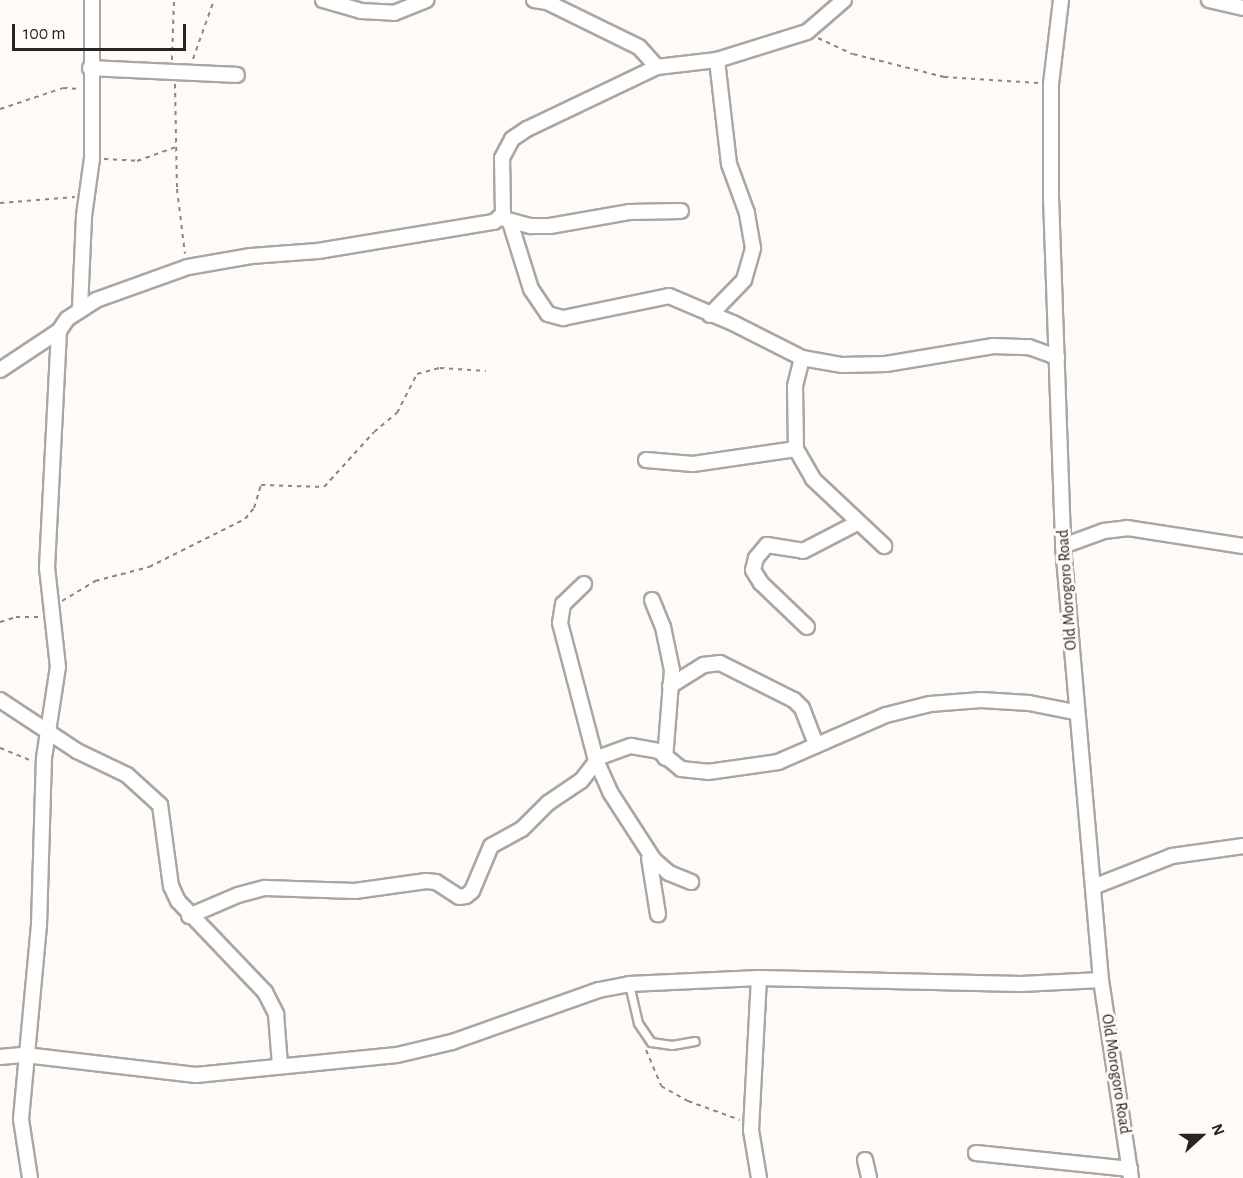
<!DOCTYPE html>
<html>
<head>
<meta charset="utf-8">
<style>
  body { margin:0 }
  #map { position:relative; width:1243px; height:1178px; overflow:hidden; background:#fefaf7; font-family:"Alegreya Sans",sans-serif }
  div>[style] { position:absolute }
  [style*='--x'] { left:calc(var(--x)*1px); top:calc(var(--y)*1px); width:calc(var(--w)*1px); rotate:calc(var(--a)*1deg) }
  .path>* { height:2px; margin-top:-1px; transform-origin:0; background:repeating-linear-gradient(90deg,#898684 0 4.5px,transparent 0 9px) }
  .roads { filter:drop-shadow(2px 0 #aca6a0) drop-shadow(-2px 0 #aca6a0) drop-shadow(0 2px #aca6a0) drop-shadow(0 -2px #aca6a0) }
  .service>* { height:7px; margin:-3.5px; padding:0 3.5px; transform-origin:3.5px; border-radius:3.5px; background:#fff }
  .minor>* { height:14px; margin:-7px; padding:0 7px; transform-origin:7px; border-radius:7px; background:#fff }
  span { translate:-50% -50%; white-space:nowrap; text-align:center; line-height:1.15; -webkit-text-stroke:6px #fefaf7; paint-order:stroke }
  .street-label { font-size:16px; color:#272422 }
  .north { position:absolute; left:1171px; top:1106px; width:60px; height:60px; -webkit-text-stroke:4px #fefaf7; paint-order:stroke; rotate:69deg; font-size:16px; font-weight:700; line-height:24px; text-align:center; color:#272422 }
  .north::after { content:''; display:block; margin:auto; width:21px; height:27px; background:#272422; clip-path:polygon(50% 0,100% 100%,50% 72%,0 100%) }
  .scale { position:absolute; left:12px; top:24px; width:174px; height:27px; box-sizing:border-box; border:3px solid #272422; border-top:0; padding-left:8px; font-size:18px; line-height:21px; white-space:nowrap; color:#272422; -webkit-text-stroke:4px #fefaf7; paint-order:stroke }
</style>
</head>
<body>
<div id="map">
  <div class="path">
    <i style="--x:818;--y:38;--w:38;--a:25"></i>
    <i style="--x:853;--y:54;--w:94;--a:14.2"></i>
    <i style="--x:944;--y:77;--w:95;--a:3.6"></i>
    <i style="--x:193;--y:59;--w:63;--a:-70.4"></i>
    <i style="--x:172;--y:60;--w:60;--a:-88.1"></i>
    <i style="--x:175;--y:84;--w:105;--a:88.9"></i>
    <i style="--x:177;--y:189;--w:65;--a:83"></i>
    <i style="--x:0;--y:109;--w:66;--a:-18.4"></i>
    <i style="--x:63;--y:88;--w:17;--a:3"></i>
    <i style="--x:104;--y:159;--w:33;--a:3"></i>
    <i style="--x:137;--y:161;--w:41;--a:-19.7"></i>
    <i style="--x:0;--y:203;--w:75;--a:-4.6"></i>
    <i style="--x:62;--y:601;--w:39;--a:-31"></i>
    <i style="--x:95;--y:581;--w:56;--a:-14.5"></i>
    <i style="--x:149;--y:567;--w:107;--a:-26.6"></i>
    <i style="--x:245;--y:519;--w:14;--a:-51"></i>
    <i style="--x:254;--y:508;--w:24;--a:-73"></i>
    <i style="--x:261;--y:485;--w:63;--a:1.8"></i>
    <i style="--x:324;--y:487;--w:74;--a:-47.7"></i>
    <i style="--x:374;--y:432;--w:30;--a:-40"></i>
    <i style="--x:397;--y:413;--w:44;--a:-62.9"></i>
    <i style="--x:417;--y:374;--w:24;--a:-15"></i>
    <i style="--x:440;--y:368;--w:46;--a:3.7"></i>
    <i style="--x:0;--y:622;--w:17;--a:-17"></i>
    <i style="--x:16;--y:617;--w:25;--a:0"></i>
    <i style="--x:0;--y:748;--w:35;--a:22"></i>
    <i style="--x:646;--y:1050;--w:39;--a:67"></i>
    <i style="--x:661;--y:1086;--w:31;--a:29"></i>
    <i style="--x:688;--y:1101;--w:55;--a:20.1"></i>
  </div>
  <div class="roads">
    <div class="service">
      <i style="--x:629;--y:984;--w:40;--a:77"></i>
      <i style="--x:638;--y:1023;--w:23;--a:56"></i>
      <i style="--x:651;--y:1042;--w:21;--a:8"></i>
      <i style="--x:672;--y:1045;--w:23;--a:-10"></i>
    </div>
    <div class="minor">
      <i style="--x:323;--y:0;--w:40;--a:16"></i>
      <i style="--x:361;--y:11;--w:33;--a:3"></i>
      <i style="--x:394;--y:13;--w:35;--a:-22"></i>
      <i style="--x:534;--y:0;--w:13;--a:9"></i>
      <i style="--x:547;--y:2;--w:102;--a:26.1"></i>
      <i style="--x:639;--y:47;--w:27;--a:48"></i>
      <i style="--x:1061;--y:0;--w:85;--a:96.8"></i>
      <i style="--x:1051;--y:84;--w:113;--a:90"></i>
      <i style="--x:1051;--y:197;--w:349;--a:88"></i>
      <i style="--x:1063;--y:546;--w:436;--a:85"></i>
      <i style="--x:1101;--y:980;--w:200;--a:81.4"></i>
      <i style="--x:1209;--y:0;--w:35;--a:13"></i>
      <i style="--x:90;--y:68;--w:147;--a:2.7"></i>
      <i style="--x:504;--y:219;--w:28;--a:15"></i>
      <i style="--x:531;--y:226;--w:19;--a:0"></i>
      <i style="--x:550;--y:226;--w:80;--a:-10"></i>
      <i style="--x:629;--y:212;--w:52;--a:-1.1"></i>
      <i style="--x:510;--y:222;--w:70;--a:72.6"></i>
      <i style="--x:531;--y:289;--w:30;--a:56"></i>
      <i style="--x:548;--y:314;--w:16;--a:15"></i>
      <i style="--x:563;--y:318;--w:108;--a:-11.7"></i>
      <i style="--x:669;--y:296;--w:69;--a:22.9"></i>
      <i style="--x:733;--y:323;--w:77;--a:26.9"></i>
      <i style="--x:802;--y:358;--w:41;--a:9.9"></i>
      <i style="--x:842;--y:365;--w:44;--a:-1.3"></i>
      <i style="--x:886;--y:364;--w:109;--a:-9.5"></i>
      <i style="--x:993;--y:346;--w:36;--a:2"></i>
      <i style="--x:1029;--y:347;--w:30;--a:20"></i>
      <i style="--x:80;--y:308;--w:92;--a:-87.5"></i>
      <i style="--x:84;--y:216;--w:59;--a:-82.1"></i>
      <i style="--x:92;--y:158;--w:158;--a:-90"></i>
      <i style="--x:710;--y:315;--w:49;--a:-45.8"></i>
      <i style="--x:744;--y:280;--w:33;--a:-74"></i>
      <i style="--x:753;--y:248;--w:36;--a:-100"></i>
      <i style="--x:747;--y:213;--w:52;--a:-110.2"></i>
      <i style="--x:729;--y:164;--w:105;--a:-96.6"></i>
      <i style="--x:802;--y:358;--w:29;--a:104"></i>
      <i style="--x:795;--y:386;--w:63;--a:89.1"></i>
      <i style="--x:796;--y:449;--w:34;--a:60"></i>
      <i style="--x:813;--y:479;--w:98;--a:43.3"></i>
      <i style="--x:0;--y:370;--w:71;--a:-33.5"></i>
      <i style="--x:646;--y:460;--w:47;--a:4.9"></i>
      <i style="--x:693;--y:464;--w:104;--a:-8.3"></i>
      <i style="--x:1063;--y:546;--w:44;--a:-20.1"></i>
      <i style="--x:1104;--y:531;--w:23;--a:-7"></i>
      <i style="--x:1127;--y:528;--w:117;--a:8.8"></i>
      <i style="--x:584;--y:584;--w:29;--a:136"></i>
      <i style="--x:563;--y:604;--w:19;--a:99"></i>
      <i style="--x:560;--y:623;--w:142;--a:75.3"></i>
      <i style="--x:596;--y:760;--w:35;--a:66"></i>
      <i style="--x:610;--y:792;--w:81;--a:57.1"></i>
      <i style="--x:654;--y:860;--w:20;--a:41"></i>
      <i style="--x:669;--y:873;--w:24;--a:22"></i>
      <i style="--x:652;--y:600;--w:29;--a:68"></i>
      <i style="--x:663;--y:627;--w:44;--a:78.2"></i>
      <i style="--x:672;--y:670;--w:88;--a:94.5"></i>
      <i style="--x:807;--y:627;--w:64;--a:-136.3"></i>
      <i style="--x:761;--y:583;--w:15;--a:-122"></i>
      <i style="--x:753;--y:570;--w:12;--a:-76"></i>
      <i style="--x:756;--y:558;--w:17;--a:-50"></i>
      <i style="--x:767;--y:545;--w:36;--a:9"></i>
      <i style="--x:803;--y:551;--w:61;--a:-27.4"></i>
      <i style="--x:670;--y:686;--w:40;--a:-32"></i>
      <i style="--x:704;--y:665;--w:16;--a:-7"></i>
      <i style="--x:720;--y:663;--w:83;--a:26.6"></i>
      <i style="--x:794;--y:700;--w:11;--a:45"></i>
      <i style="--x:802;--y:708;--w:40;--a:69"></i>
      <i style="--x:0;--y:700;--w:92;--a:33.5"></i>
      <i style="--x:77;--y:751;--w:55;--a:25.6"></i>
      <i style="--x:127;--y:775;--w:45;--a:42.3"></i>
      <i style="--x:160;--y:805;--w:82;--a:82.3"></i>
      <i style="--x:171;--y:886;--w:17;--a:65"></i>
      <i style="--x:178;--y:901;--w:126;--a:46.3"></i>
      <i style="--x:265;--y:992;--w:25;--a:63"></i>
      <i style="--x:276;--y:1014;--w:51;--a:85.5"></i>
      <i style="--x:649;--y:858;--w:57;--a:80.9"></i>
      <i style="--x:1093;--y:887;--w:85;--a:-21.4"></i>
      <i style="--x:1172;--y:856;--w:72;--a:-8"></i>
      <i style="--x:189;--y:916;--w:53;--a:-23.2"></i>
      <i style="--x:238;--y:895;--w:28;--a:-15"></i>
      <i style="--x:265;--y:888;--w:90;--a:1.9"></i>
      <i style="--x:355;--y:891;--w:72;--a:-8"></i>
      <i style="--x:426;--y:881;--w:10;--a:6"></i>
      <i style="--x:436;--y:882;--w:27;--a:33"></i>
      <i style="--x:459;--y:897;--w:7;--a:-8"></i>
      <i style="--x:466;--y:896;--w:8;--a:-40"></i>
      <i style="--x:472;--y:891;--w:49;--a:-67.1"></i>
      <i style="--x:491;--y:846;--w:35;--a:-29"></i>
      <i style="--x:522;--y:829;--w:37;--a:-45"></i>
      <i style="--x:548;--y:803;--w:40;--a:-34"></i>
      <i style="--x:581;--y:781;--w:31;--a:-52"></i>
      <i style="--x:600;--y:757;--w:33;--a:-20"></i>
      <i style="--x:631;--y:746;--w:28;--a:10"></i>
      <i style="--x:659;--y:751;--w:28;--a:39"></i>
      <i style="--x:681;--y:769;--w:27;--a:6"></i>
      <i style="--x:708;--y:772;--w:71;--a:-8.1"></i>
      <i style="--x:778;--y:762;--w:118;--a:-23.5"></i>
      <i style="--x:886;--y:715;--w:45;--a:-14"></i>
      <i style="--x:930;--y:704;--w:51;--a:-4.5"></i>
      <i style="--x:981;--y:700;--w:48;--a:3.6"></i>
      <i style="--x:1029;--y:703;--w:47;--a:11.1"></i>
      <i style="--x:0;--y:1057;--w:25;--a:-5"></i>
      <i style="--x:25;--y:1055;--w:172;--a:6.7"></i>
      <i style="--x:196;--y:1075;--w:202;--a:-5.7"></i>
      <i style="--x:397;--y:1055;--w:57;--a:-13.3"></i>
      <i style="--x:452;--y:1042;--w:156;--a:-19.5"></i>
      <i style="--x:599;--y:990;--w:31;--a:-11"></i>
      <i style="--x:629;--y:984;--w:130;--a:-2.6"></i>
      <i style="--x:759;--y:978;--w:262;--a:1.3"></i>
      <i style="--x:1021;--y:984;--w:80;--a:-2.9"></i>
      <i style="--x:976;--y:1153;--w:155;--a:5.9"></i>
      <i style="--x:865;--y:1160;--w:18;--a:77"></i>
      <i style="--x:30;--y:1178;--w:60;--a:-98.7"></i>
      <i style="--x:21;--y:1119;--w:195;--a:-84.7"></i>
      <i style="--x:39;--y:925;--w:167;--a:-88.3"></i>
      <i style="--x:44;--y:758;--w:92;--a:-81.3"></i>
      <i style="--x:58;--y:667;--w:100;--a:-96.3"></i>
      <i style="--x:47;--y:568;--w:237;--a:-87.1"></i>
      <i style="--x:59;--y:331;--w:14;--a:-56"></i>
      <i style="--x:67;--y:319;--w:35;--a:-33"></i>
      <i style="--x:96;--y:300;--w:98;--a:-19.7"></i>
      <i style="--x:188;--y:267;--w:64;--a:-9.9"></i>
      <i style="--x:251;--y:256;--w:67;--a:-4.3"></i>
      <i style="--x:318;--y:251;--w:178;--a:-9.4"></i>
      <i style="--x:494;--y:222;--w:12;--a:-42"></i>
      <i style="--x:503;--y:214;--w:56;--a:-91"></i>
      <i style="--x:502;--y:158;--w:21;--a:-62"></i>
      <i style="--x:512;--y:139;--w:18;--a:-34"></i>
      <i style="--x:527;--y:129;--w:144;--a:-25.5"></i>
      <i style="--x:657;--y:67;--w:60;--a:-6.7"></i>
      <i style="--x:717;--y:60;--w:94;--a:-17.3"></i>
      <i style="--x:807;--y:32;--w:49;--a:-40.9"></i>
      <i style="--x:759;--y:1178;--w:49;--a:-99.5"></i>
      <i style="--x:751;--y:1130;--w:152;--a:-87"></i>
    </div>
  </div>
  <div class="street-label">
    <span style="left:1067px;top:590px;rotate:-94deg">Old Morogoro Road</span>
    <span style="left:1116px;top:1074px;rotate:81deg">Old Morogoro Road</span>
  </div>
  <div class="north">N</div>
  <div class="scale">100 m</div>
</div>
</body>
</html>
